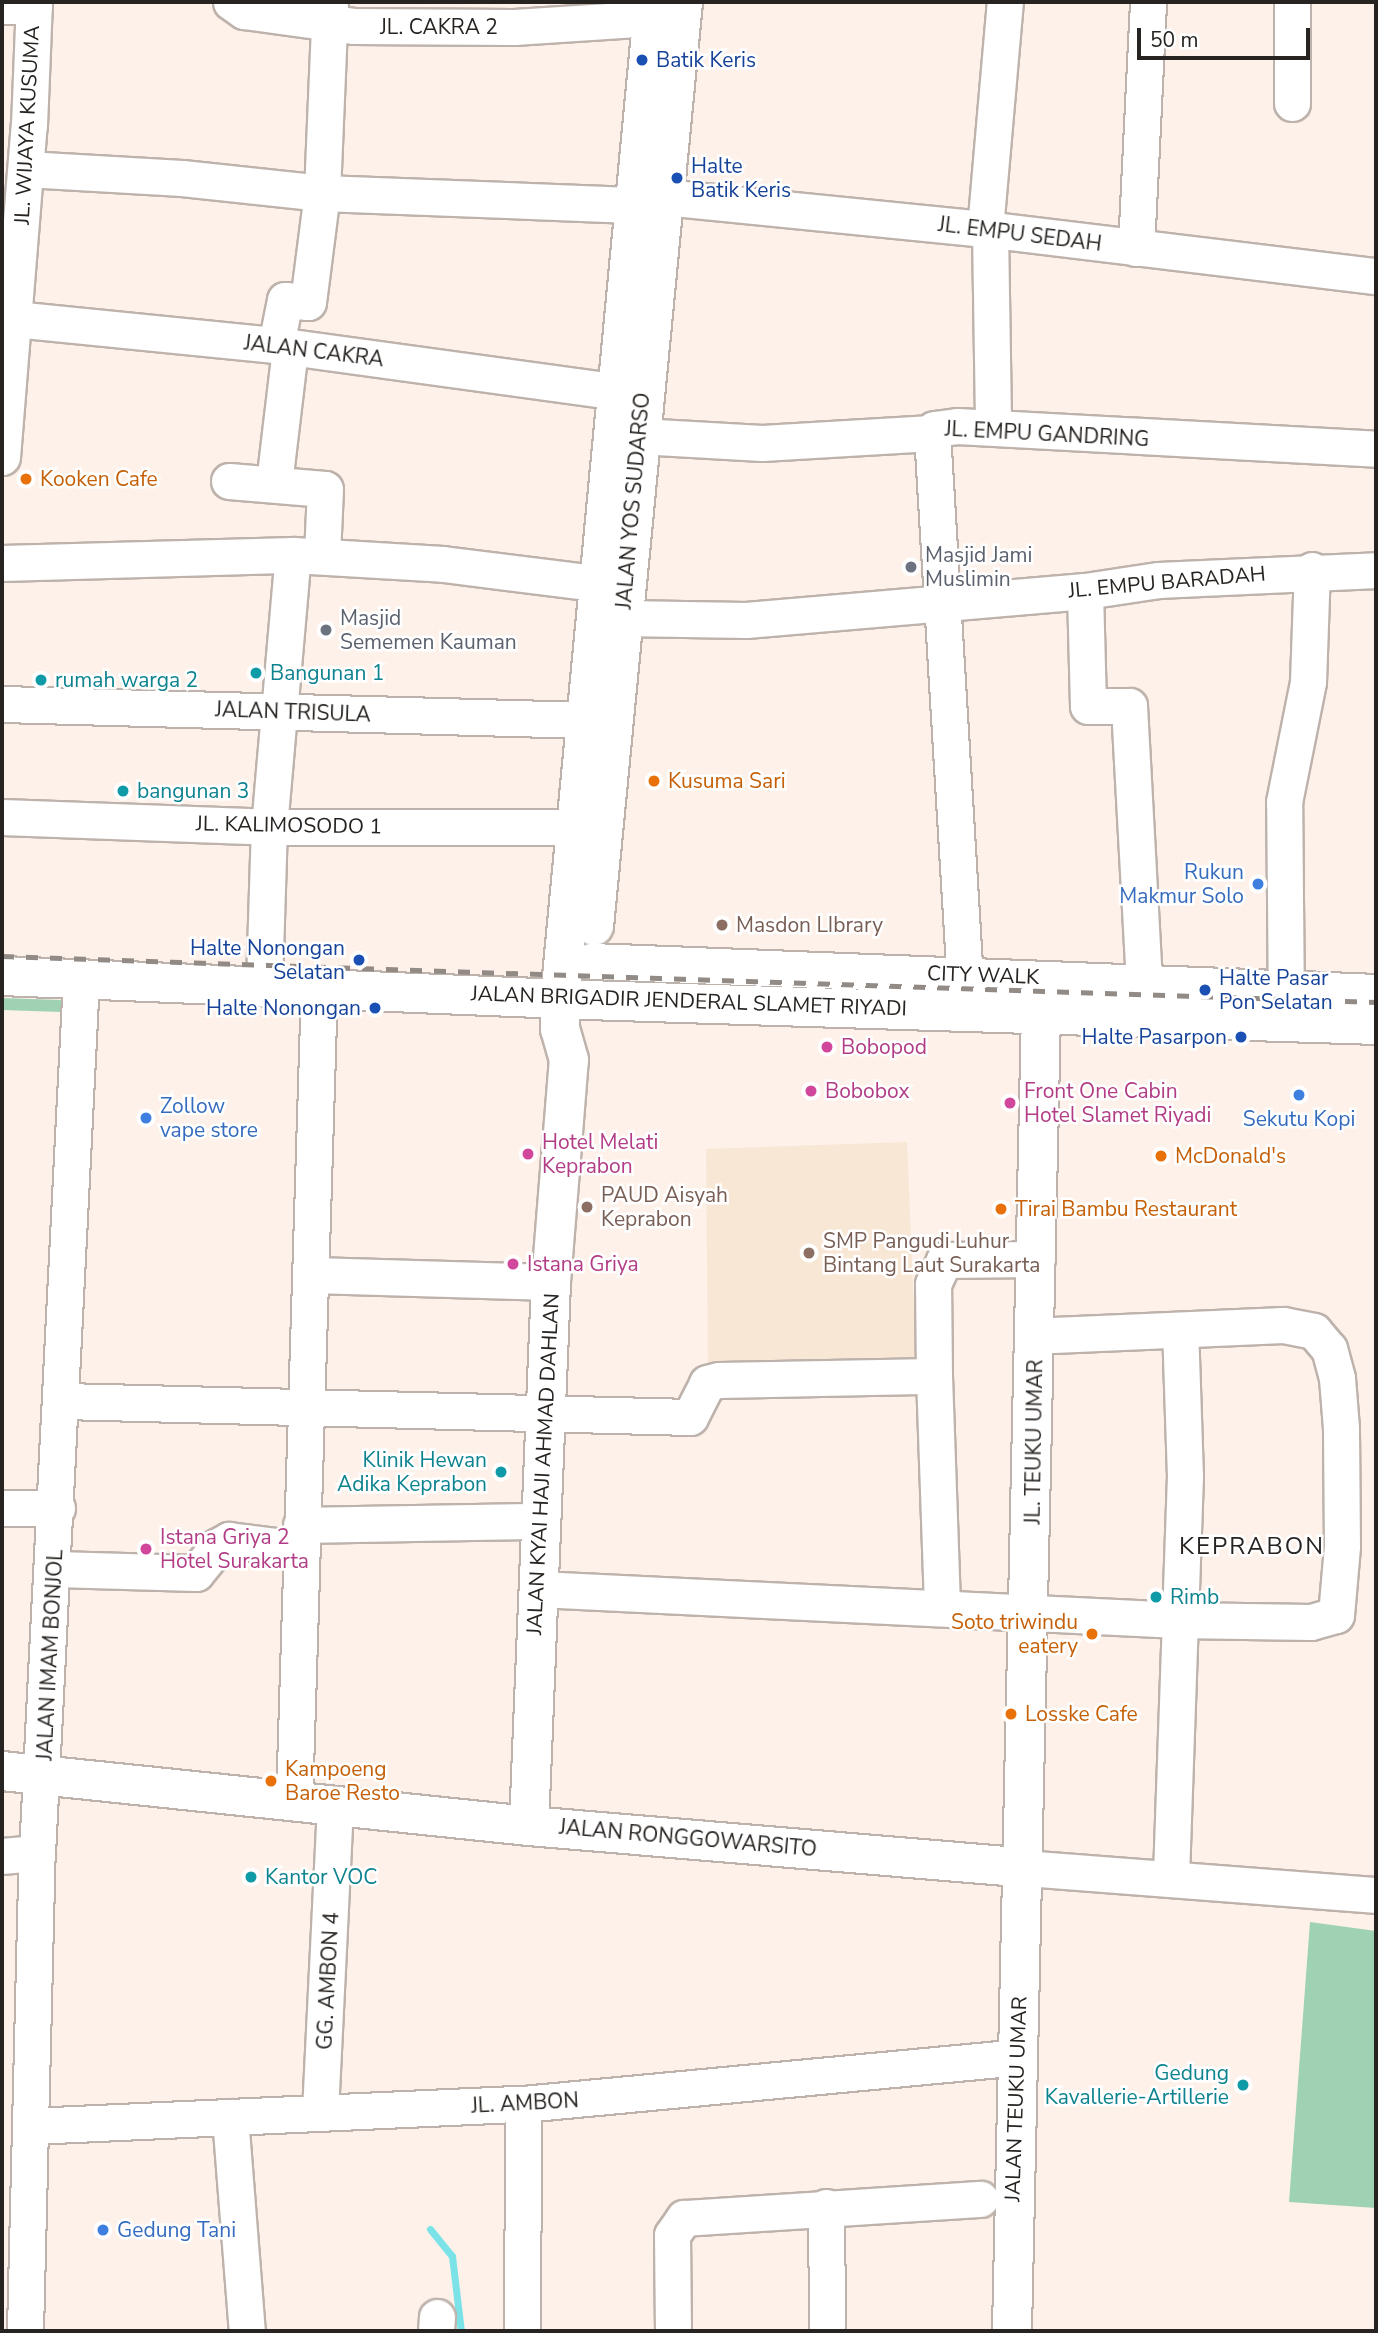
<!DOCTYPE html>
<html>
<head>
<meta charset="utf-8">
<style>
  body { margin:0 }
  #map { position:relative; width:1378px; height:2333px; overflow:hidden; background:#fdf1ea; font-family:"Nunito Sans",sans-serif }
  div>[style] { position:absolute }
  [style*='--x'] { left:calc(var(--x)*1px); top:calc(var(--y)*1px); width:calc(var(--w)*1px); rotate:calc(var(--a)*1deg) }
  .education>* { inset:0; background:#f8e7d5 }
  .green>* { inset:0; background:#9fd2b3 }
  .stream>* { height:7px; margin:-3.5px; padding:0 3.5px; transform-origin:3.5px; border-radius:3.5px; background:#7be3e8 }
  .roads { filter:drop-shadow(2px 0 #beb3ac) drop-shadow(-2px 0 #beb3ac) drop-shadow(0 2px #beb3ac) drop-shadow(0 -2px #beb3ac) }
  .minor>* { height:35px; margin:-17.5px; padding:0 17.5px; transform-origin:17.5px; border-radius:17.5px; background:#fff }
  .major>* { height:38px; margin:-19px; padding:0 19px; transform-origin:19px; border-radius:19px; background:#fff }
  .rail>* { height:5px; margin-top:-2.5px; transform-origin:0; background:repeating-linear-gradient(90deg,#928a85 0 12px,transparent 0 24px) }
  .dots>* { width:19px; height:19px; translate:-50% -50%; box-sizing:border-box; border:4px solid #fff; border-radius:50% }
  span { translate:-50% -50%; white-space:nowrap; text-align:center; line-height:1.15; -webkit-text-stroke:5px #fff; paint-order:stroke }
  .street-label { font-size:21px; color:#272320 }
  .transit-label { font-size:21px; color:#164399 }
  .left { translate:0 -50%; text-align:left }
  .right { translate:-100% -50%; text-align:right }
  .food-label { font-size:21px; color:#c56008 }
  .worship-label { font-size:21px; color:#5b616d }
  .culture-label { font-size:21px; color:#0d838f }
  .shop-label { font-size:21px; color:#366cbe }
  .education-label { font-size:21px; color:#785e54 }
  .hotel-label { font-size:21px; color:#b23c85 }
  .quarter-label { font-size:24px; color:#272320; letter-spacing:2px }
  .frame { position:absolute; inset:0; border:4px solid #272320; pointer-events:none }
  .scale { position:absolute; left:1137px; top:28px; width:173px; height:32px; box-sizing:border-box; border:4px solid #272320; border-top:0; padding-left:9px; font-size:21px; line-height:24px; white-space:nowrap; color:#272320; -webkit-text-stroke:5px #fff; paint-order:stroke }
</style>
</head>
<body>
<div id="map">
  <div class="education">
    <i style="clip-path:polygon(907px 1142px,916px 1358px,708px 1364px,706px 1149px)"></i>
  </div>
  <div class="green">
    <i style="clip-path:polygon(2px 998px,61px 1000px,61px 1012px,2px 1010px)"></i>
    <i style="clip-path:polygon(1310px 1922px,1376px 1931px,1376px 2208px,1289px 2202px)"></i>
  </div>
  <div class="stream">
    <i style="--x:430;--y:2229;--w:35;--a:51"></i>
    <i style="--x:452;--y:2256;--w:76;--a:83.2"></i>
  </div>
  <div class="roads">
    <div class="minor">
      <i style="--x:231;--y:2;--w:16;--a:35"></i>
      <i style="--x:244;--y:11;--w:110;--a:7.8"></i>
      <i style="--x:353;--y:26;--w:161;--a:0.4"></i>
      <i style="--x:514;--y:27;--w:138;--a:-3.7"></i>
      <i style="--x:1292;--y:2;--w:101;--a:90"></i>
      <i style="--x:2;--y:6;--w:32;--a:0"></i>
      <i style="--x:26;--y:169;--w:156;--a:3.3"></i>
      <i style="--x:182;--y:178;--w:141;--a:6.1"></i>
      <i style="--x:322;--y:193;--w:310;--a:2.2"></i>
      <i style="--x:664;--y:197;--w:323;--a:5.7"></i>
      <i style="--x:985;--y:229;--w:394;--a:6.9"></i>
      <i style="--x:985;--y:229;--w:228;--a:-85"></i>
      <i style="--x:990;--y:230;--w:197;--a:89.1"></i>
      <i style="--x:1136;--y:248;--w:246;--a:-87.2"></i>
      <i style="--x:14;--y:319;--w:263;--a:5.7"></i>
      <i style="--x:276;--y:345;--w:341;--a:7.8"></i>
      <i style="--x:276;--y:345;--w:46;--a:-78.7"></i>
      <i style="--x:285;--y:300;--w:23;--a:5"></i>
      <i style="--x:308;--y:302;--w:110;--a:-82.7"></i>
      <i style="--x:322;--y:193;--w:191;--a:-87.6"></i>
      <i style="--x:932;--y:433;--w:566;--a:86.56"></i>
      <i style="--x:639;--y:436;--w:123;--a:3.3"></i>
      <i style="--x:762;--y:443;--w:170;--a:-3.4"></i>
      <i style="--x:932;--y:433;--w:4;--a:-63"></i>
      <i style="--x:934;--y:429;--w:23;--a:-7"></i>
      <i style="--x:957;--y:426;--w:420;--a:3.1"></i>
      <i style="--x:2;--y:457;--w:333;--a:-85.4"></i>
      <i style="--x:29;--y:125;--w:123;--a:-87.7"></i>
      <i style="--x:229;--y:481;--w:96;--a:4.8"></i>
      <i style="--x:325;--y:489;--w:67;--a:92.6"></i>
      <i style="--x:274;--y:483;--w:136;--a:-83.2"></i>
      <i style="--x:2;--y:563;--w:291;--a:-1.6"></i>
      <i style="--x:293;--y:555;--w:150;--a:3.4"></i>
      <i style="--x:443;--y:564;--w:154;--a:7.1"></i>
      <i style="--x:1085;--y:591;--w:115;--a:88.5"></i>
      <i style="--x:1088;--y:706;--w:41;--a:0"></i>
      <i style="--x:1129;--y:706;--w:298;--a:86.9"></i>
      <i style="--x:622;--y:618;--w:124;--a:0.9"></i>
      <i style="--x:746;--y:620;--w:340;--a:-4.9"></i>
      <i style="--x:1085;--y:591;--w:75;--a:-8.5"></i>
      <i style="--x:1159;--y:580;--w:217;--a:-2.6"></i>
      <i style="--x:2;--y:704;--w:583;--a:1.57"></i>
      <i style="--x:2;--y:817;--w:267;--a:2.1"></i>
      <i style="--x:269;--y:827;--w:307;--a:0"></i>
      <i style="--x:591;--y:961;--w:786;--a:2.26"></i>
      <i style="--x:264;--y:984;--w:157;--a:-88.2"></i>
      <i style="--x:269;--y:827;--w:273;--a:-85"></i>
      <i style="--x:1286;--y:1012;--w:210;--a:-90.5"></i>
      <i style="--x:1284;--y:802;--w:122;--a:-78.7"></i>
      <i style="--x:1308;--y:682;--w:112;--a:-88"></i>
      <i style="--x:313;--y:1275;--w:238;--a:1.7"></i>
      <i style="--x:934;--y:1376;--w:92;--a:-90.6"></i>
      <i style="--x:933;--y:1284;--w:26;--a:-65"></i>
      <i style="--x:944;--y:1260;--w:93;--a:-0.6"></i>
      <i style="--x:63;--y:1401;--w:627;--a:1.46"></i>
      <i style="--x:690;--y:1417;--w:38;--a:-63"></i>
      <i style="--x:707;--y:1383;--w:12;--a:-14"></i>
      <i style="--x:719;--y:1380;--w:215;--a:-1.1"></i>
      <i style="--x:934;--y:1376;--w:231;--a:88"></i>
      <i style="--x:2;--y:1508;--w:55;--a:0"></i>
      <i style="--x:301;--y:1525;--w:241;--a:-1"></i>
      <i style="--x:55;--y:1569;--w:141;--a:1.6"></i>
      <i style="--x:196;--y:1573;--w:35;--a:-51"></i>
      <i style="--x:218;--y:1546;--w:13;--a:-29"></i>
      <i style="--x:229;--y:1540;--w:72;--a:7.2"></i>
      <i style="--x:538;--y:1589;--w:641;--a:2.77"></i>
      <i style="--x:1178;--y:1620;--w:133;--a:0.9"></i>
      <i style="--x:1311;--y:1622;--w:26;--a:-16"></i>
      <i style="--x:1336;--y:1615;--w:69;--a:-85"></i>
      <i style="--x:1342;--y:1546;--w:118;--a:-90.5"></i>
      <i style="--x:1341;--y:1428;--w:50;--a:-94.6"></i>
      <i style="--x:1337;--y:1378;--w:30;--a:-105"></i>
      <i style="--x:1329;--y:1349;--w:23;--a:-130"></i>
      <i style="--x:1314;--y:1331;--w:32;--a:-169"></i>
      <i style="--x:1283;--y:1325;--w:247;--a:177.5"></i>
      <i style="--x:294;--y:1801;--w:814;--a:-88.24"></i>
      <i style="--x:2;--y:1856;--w:35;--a:-5"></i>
      <i style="--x:1024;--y:1868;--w:353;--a:4.4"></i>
      <i style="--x:1171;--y:1876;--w:399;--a:-88"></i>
      <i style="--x:1185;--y:1477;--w:147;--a:-91.9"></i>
      <i style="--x:320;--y:2112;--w:305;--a:-87.2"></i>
      <i style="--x:230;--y:2117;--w:215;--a:85.5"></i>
      <i style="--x:31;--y:2126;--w:492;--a:-2.6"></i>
      <i style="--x:523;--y:2104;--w:496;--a:-5.4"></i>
      <i style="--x:826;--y:2207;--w:124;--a:89.5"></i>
      <i style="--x:25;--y:2331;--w:478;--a:-88.6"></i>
      <i style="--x:37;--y:1853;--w:876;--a:-87.12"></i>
      <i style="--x:436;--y:2331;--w:14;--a:-86"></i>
      <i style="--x:522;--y:2331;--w:227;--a:-89.7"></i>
      <i style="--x:673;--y:2331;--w:96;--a:-90.6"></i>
      <i style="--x:672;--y:2235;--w:21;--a:-55"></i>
      <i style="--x:684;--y:2218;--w:297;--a:-3.7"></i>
    </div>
    <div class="major">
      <i style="--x:594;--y:926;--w:928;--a:-84.5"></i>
      <i style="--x:2;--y:976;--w:585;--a:2.35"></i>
      <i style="--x:587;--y:1000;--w:789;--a:1.81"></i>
      <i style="--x:2;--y:1771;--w:530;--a:5.96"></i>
      <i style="--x:529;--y:1826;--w:497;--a:4.8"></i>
      <i style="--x:529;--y:1826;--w:544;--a:-87.68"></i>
      <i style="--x:551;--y:1282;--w:223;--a:-85.4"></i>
      <i style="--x:569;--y:1060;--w:32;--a:-106"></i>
      <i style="--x:560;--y:1029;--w:31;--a:-90"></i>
      <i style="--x:560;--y:998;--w:1000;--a:-84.61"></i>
      <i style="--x:1012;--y:2331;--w:1315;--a:-88.74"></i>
    </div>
  </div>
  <div class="rail">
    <i style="--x:2;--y:956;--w:1375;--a:1.92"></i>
  </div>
  <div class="dots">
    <i style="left:642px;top:60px;background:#1a4fb4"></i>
    <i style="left:677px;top:178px;background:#1a4fb4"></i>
    <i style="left:26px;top:479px;background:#e8710a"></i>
    <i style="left:911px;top:567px;background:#6b7280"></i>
    <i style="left:326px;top:630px;background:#6b7280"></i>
    <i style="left:256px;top:673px;background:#0f9aa8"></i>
    <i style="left:41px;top:680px;background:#0f9aa8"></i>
    <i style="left:654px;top:781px;background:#e8710a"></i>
    <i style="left:123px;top:791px;background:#0f9aa8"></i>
    <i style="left:1258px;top:884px;background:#3f7fe0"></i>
    <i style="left:722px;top:925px;background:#8d6e63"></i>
    <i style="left:359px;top:960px;background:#1a4fb4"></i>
    <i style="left:1205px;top:990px;background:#1a4fb4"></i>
    <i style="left:375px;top:1008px;background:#1a4fb4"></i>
    <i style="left:1241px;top:1037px;background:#1a4fb4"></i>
    <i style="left:827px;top:1047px;background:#d1479c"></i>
    <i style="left:811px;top:1091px;background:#d1479c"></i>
    <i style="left:1299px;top:1095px;background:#3f7fe0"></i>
    <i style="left:1010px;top:1103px;background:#d1479c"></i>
    <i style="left:146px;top:1118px;background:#3f7fe0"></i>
    <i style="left:528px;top:1154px;background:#d1479c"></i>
    <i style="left:1161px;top:1156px;background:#e8710a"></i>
    <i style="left:587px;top:1207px;background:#8d6e63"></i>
    <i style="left:1001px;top:1209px;background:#e8710a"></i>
    <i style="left:809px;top:1253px;background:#8d6e63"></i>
    <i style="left:513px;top:1264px;background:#d1479c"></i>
    <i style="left:501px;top:1472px;background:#0f9aa8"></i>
    <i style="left:146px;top:1549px;background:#d1479c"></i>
    <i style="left:1156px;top:1597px;background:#0f9aa8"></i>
    <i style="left:1092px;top:1634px;background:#e8710a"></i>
    <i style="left:1011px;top:1714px;background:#e8710a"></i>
    <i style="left:271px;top:1781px;background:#e8710a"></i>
    <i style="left:251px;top:1877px;background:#0f9aa8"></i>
    <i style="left:1243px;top:2085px;background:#0f9aa8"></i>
    <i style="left:103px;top:2230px;background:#3f7fe0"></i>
  </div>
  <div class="street-label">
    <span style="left:439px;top:27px">JL. CAKRA 2</span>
    <span style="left:27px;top:125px;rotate:-87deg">JL. WIJAYA KUSUMA</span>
    <span style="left:1020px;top:234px;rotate:7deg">JL. EMPU SEDAH</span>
    <span style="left:314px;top:351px;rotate:7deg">JALAN CAKRA</span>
    <span style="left:1047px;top:434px;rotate:3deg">JL. EMPU GANDRING</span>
    <span style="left:633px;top:501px;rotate:-85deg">JALAN YOS SUDARSO</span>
    <span style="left:1167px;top:582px;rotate:-5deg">JL. EMPU BARADAH</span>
    <span style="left:293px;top:712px;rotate:2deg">JALAN TRISULA</span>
    <span style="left:289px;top:825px;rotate:1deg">JL. KALIMOSODO 1</span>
    <span style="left:983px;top:975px;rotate:2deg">CITY WALK</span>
    <span style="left:689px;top:1001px;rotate:2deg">JALAN BRIGADIR JENDERAL SLAMET RIYADI</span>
    <span style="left:1034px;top:1442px;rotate:-89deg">JL. TEUKU UMAR</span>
    <span style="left:543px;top:1464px;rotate:-87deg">JALAN KYAI HAJI AHMAD DAHLAN</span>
    <span style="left:50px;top:1655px;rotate:-87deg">JALAN IMAM BONJOL</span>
    <span style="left:688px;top:1838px;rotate:5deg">JALAN RONGGOWARSITO</span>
    <span style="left:328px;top:1981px;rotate:-87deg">GG. AMBON 4</span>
    <span style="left:1016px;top:2099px;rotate:-88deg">JALAN TEUKU UMAR</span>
    <span style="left:525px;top:2103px;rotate:-3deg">JL. AMBON</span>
  </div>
  <div class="transit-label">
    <span class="left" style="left:656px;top:60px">Batik Keris</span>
    <span class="left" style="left:691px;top:178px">Halte<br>Batik Keris</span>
    <span class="right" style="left:345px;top:960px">Halte Nonongan<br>Selatan</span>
    <span class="left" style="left:1219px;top:990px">Halte Pasar<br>Pon Selatan</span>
    <span class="right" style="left:361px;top:1008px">Halte Nonongan</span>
    <span class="right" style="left:1227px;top:1037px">Halte Pasarpon</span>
  </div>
  <div class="food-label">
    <span class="left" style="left:40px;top:479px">Kooken Cafe</span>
    <span class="left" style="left:668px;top:781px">Kusuma Sari</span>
    <span class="left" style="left:1175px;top:1156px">McDonald's</span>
    <span class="left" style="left:1015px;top:1209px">Tirai Bambu Restaurant</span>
    <span class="right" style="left:1078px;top:1634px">Soto triwindu<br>eatery</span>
    <span class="left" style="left:1025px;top:1714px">Losske Cafe</span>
    <span class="left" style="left:285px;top:1781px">Kampoeng<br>Baroe Resto</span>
  </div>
  <div class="worship-label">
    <span class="left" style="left:925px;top:567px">Masjid Jami<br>Muslimin</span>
    <span class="left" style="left:340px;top:630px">Masjid<br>Sememen Kauman</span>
  </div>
  <div class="culture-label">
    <span class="left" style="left:270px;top:673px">Bangunan 1</span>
    <span class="left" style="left:55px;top:680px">rumah warga 2</span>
    <span class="left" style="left:137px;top:791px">bangunan 3</span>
    <span class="right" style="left:487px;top:1472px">Klinik Hewan<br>Adika Keprabon</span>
    <span class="left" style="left:1170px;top:1597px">Rimb</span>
    <span class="left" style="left:265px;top:1877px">Kantor VOC</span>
    <span class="right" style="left:1229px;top:2085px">Gedung<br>Kavallerie-Artillerie</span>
  </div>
  <div class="shop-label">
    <span class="right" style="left:1244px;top:884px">Rukun<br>Makmur Solo</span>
    <span class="left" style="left:160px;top:1118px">Zollow<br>vape store</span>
    <span style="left:1299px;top:1119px">Sekutu Kopi</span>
    <span class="left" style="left:117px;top:2230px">Gedung Tani</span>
  </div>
  <div class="education-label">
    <span class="left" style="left:736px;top:925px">Masdon LIbrary</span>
    <span class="left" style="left:601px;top:1207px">PAUD Aisyah<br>Keprabon</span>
    <span class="left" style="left:823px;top:1253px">SMP Pangudi Luhur<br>Bintang Laut Surakarta</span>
  </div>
  <div class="hotel-label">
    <span class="left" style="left:841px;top:1047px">Bobopod</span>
    <span class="left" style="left:825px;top:1091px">Bobobox</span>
    <span class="left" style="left:1024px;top:1103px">Front One Cabin<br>Hotel Slamet Riyadi</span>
    <span class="left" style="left:542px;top:1154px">Hotel Melati<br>Keprabon</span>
    <span class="left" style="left:527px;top:1264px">Istana Griya</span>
    <span class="left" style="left:160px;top:1549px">Istana Griya 2<br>Hotel Surakarta</span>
  </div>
  <div class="quarter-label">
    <span style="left:1252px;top:1547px">KEPRABON</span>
  </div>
  <div class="frame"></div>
  <div class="scale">50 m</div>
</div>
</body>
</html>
